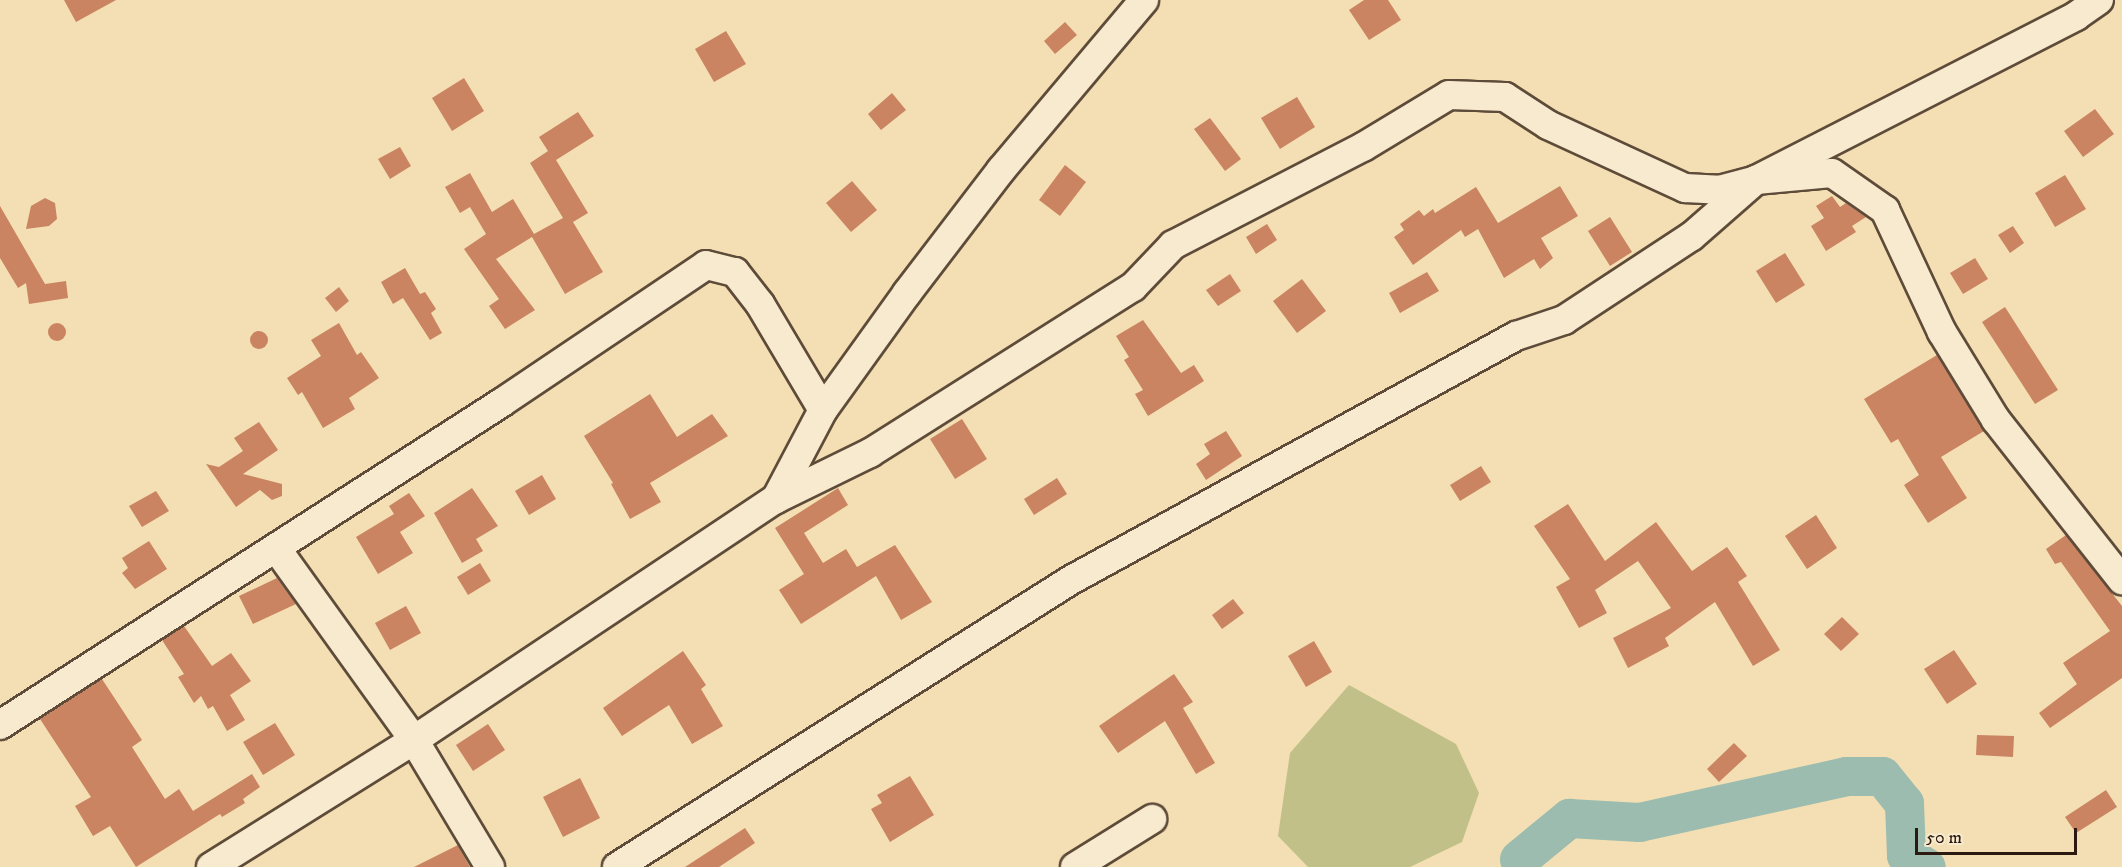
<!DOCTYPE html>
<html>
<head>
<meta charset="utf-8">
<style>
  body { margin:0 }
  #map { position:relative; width:2122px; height:867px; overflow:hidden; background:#f3dfb3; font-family:"IM FELL DW Pica",serif }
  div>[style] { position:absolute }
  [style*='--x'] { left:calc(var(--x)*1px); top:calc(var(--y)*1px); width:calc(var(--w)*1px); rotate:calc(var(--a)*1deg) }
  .green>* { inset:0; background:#c1c088 }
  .river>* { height:39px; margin:-19.5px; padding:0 19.5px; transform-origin:19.5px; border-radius:19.5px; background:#9bbcaf }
  .building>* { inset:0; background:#ca8461 }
  .round { border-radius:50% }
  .roads { filter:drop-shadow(2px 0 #5e4b39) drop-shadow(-2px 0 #5e4b39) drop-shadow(0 2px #5e4b39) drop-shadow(0 -2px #5e4b39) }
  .minor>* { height:28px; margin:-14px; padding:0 14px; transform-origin:14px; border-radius:14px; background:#f7eace }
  span { translate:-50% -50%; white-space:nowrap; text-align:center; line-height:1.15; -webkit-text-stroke:4.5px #f7eace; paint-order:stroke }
  .scale { position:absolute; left:1915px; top:828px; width:162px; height:27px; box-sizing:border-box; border:3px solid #2c1a10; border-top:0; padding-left:8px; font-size:18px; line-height:21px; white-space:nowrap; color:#2c1a10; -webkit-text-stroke:4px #f7eace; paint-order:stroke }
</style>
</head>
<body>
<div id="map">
  <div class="green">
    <i style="clip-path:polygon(1349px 685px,1456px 744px,1479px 793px,1462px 842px,1410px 867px,1308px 867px,1278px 836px,1290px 753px)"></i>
  </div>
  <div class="river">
    <i style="--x:1519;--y:859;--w:65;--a:-39.4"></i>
    <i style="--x:1569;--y:818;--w:70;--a:3.3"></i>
    <i style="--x:1639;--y:822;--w:212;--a:-12.5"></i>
    <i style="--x:1846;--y:776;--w:36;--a:0"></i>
    <i style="--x:1882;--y:776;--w:35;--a:51"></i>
    <i style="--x:1904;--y:803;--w:52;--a:87.8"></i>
    <i style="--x:1906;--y:855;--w:23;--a:31"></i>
  </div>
  <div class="building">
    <i style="clip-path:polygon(64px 0,116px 0,76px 22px)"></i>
    <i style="clip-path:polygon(1364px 0,1388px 0,1401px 20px,1369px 40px,1349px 10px)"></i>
    <i style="clip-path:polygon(1065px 22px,1077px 35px,1055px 54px,1044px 41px)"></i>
    <i style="clip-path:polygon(726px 31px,746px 64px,714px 82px,695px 49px)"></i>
    <i style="clip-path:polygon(464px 78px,484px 111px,452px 131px,432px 98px)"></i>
    <i style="clip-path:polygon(892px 93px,906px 110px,881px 130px,868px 114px)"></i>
    <i style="clip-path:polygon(1297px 97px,1315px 127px,1280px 149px,1261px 118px)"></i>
    <i style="clip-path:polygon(2095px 109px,2114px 134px,2083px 157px,2064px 131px)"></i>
    <i style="clip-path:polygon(578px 112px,594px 136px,556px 160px,588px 213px,573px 222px,603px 272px,565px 294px,532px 237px,496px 259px,535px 310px,505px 329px,489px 306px,499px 299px,464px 249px,486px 234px,470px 207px,460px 213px,445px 187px,470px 173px,492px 212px,513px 199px,534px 234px,563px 218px,530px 163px,548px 151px,539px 137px)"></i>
    <i style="clip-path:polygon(1210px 118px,1241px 159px,1225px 171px,1194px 129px)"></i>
    <i style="clip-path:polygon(400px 147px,411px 166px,390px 179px,378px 159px)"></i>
    <i style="clip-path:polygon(1065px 165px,1086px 182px,1060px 216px,1039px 200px)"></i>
    <i style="clip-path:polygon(2065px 175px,2086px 209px,2055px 227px,2035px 193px)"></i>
    <i style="clip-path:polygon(852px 181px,877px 210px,851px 232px,826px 203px)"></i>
    <i style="clip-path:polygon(1560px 186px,1578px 216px,1541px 238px,1553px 258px,1540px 269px,1534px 259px,1504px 278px,1478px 229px,1465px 237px,1461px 230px,1413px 265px,1394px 237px,1404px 230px,1400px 224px,1419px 210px,1424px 216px,1433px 209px,1435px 213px,1476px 187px,1498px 223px)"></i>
    <i style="clip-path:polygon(1832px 196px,1840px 207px,1846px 203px,1866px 217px,1852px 226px,1856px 232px,1826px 251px,1811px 226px,1824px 218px,1816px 206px)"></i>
    <i style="clip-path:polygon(45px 198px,55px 203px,57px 219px,49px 226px,26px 229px,31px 206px)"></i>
    <i style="clip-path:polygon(0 206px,45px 284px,66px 281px,68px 298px,29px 304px,26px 283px,18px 288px,0 258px)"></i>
    <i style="clip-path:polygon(1610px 217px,1632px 252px,1610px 266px,1588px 231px)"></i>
    <i style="clip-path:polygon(1267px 224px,1277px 240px,1256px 254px,1246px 237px)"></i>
    <i style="clip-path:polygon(2013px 226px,2024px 243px,2010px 253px,1998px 235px)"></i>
    <i style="clip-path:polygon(1785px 253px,1805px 285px,1776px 303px,1756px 271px)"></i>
    <i style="clip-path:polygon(1975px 258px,1988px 279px,1963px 294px,1950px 273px)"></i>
    <i style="clip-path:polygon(405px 268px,420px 294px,425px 292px,436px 309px,431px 313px,442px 333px,430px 340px,403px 298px,393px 304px,381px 282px)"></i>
    <i style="clip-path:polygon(1427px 272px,1439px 291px,1400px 313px,1389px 293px)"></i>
    <i style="clip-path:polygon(1230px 274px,1241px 291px,1218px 306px,1206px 290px)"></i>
    <i style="clip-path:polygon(1302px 279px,1326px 311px,1297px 333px,1273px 301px)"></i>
    <i style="clip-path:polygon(339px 287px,349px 301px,336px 312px,325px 298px)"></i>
    <i style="clip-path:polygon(2005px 307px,2058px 390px,2035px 404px,1982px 322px)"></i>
    <i style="clip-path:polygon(1143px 320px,1181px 373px,1194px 365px,1204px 381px,1148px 416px,1135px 394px,1143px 390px,1124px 360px,1129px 357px,1116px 336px)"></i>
    <i style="clip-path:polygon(339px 323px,357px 355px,361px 352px,379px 378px,349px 398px,355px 409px,323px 428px,302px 392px,298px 395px,287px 378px,321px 356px,311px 340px)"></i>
    <i class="round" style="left:48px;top:323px;width:18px;height:18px"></i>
    <i class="round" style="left:250px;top:331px;width:18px;height:18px"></i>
    <i style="clip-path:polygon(1937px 355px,1984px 431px,1941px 457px,1967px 498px,1928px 523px,1904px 485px,1919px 475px,1898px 439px,1891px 443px,1864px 399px)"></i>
    <i style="clip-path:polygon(650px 394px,677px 437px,712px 414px,728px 436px,650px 483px,661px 502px,630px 519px,611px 484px,613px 483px,584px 436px)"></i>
    <i style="clip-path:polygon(962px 419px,987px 459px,955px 479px,930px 439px)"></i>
    <i style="clip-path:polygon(259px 422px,278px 450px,243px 474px,282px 484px,282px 496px,272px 500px,260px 490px,236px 507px,206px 464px,219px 467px,243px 451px,234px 438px)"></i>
    <i style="clip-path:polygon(1226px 431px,1242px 456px,1206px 480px,1196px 464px,1210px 454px,1204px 444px)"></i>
    <i style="clip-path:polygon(1481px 466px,1491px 482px,1460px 501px,1450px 485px)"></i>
    <i style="clip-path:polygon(542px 475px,556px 499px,529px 515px,515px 491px)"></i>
    <i style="clip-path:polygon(1057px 478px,1067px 494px,1034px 515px,1024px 499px)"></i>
    <i style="clip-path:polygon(472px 488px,498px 526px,476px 539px,483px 551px,462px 563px,434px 513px)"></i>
    <i style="clip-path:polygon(838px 488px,848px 505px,804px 533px,823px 563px,846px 549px,857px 567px,895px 545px,932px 602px,901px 620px,876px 576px,801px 624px,779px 590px,804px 574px,775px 528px)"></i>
    <i style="clip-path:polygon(156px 491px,169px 511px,142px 527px,129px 506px)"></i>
    <i style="clip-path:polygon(409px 493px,425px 516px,400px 532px,413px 553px,378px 574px,356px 537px,394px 514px,389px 506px)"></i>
    <i style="clip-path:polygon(1568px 504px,1605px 561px,1656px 522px,1692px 571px,1727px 547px,1747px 576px,1738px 582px,1780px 650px,1753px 666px,1715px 602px,1665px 638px,1669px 646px,1628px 668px,1613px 638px,1671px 608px,1638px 561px,1595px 590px,1607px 613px,1579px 628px,1556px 587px,1570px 579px,1534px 526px)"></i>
    <i style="clip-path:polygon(1816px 515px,1837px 548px,1807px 569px,1785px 536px)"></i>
    <i style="clip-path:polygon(2066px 535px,2122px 606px,2122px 678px,2050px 728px,2039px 713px,2077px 684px,2063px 663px,2110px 631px,2061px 562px,2055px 564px,2046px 549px)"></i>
    <i style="clip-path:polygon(149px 541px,167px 569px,135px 589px,122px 573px,128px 568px,122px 558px)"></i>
    <i style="clip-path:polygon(480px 563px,491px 581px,468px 595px,457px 577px)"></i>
    <i style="clip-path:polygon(277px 578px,296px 604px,253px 624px,239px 596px)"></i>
    <i style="clip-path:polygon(1233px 599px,1244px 613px,1222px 629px,1212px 615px)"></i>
    <i style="clip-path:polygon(406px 606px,421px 633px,390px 650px,375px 623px)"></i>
    <i style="clip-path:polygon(1842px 617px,1859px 634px,1841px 651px,1824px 634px)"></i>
    <i style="clip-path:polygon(184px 626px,212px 666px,231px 653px,251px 681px,230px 695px,245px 720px,227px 731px,213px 706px,208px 709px,201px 696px,194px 703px,178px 677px,184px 674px,162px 640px)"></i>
    <i style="clip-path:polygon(1314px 641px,1332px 672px,1306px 687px,1288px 656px)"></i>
    <i style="clip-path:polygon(1954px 650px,1977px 684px,1947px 704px,1924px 669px)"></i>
    <i style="clip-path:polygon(683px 651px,706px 685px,701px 689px,723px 726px,692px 744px,669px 705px,622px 736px,603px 708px)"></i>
    <i style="clip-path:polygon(1174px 674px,1193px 702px,1183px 708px,1215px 763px,1196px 774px,1165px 721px,1118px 753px,1099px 726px)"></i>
    <i style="clip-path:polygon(102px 679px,142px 740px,132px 747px,165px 799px,179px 789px,193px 811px,252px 774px,260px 787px,243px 799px,245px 803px,222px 817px,220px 814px,136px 867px,110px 826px,93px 836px,75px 806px,91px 797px,40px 719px)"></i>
    <i style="clip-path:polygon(275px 723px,295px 755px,263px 775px,243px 742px)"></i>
    <i style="clip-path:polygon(488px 724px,505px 750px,473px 771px,456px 745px)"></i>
    <i style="clip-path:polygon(1977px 735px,2014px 736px,2013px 757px,1976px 755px)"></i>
    <i style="clip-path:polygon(1734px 743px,1747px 756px,1719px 782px,1707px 769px)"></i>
    <i style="clip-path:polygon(910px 776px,934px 815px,890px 842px,871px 809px,882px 803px,877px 795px)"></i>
    <i style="clip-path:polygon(580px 778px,600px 818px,563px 837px,543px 797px)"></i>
    <i style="clip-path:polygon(2106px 790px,2117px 807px,2076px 833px,2065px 817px)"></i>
    <i style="clip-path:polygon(745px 828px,755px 843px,719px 867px,685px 867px)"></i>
    <i style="clip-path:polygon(458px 845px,470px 867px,414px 867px)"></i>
  </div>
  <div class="roads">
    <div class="minor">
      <i style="--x:776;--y:499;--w:101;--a:-62.2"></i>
      <i style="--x:823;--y:410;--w:144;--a:-54.3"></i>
      <i style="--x:907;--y:293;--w:155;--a:-52.6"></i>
      <i style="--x:1001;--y:170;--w:222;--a:-49.9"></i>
      <i style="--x:276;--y:548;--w:236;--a:54.3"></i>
      <i style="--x:414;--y:740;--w:148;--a:59.1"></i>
      <i style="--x:0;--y:725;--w:596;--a:-32.73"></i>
      <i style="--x:501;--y:403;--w:247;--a:-33.9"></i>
      <i style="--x:706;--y:265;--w:30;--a:14"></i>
      <i style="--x:735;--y:272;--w:41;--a:52"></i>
      <i style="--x:760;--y:304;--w:123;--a:59.3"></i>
      <i style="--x:211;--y:867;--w:239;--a:-32"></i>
      <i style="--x:414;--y:740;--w:435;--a:-33.7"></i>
      <i style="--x:776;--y:499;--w:105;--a:-26.1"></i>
      <i style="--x:870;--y:453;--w:311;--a:-32.3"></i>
      <i style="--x:1133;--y:287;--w:58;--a:-46.4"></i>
      <i style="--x:1173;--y:245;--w:214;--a:-27.3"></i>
      <i style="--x:1363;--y:147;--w:100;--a:-31.2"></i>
      <i style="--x:1449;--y:95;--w:56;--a:2"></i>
      <i style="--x:1505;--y:97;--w:51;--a:33.1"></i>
      <i style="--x:1548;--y:125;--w:151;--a:24.7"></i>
      <i style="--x:1685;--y:188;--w:34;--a:3"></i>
      <i style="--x:1719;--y:190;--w:38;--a:-15"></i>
      <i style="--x:1756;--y:180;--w:76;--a:-5.3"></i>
      <i style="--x:1832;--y:173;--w:65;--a:34.9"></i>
      <i style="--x:1885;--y:210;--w:135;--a:65"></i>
      <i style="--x:1942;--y:332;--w:103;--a:58.5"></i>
      <i style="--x:1996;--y:420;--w:204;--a:51.8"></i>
      <i style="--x:617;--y:867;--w:537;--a:-32.3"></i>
      <i style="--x:1071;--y:580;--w:508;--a:-28.74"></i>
      <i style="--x:1516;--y:336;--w:51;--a:-18.4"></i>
      <i style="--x:1564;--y:320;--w:153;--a:-33.3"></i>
      <i style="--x:1692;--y:236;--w:85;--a:-41.2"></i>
      <i style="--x:1756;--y:180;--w:360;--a:-27.1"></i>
      <i style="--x:2076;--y:16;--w:28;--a:-35"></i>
      <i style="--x:1075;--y:867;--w:91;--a:-31.9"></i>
    </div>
  </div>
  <div class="scale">50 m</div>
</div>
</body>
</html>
